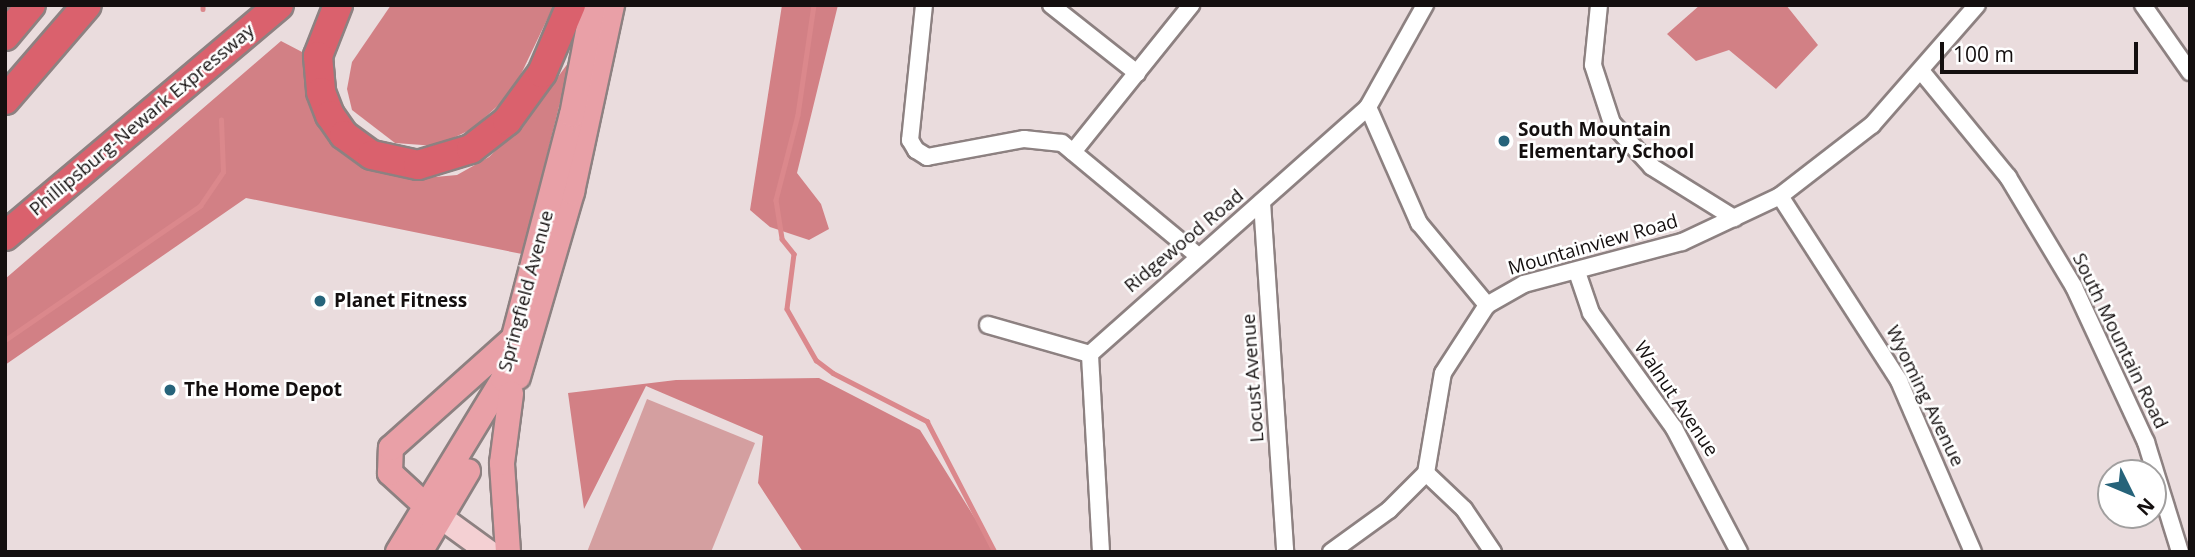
<!DOCTYPE html>
<html>
<head>
<meta charset="utf-8">
<style>
  body { margin:0 }
  #map { position:relative; width:2195px; height:557px; overflow:hidden; background:#eadcdd; font-family:"Open Sans",sans-serif }
  div>[style] { position:absolute }
  [style*='--x'] { left:calc(var(--x)*1px); top:calc(var(--y)*1px); width:calc(var(--w)*1px); rotate:calc(var(--a)*1deg) }
  .green>* { inset:0; background:#d49fa0 }
  .forest>* { inset:0; background:#d28085 }
  .stream>* { height:4.5px; margin:-2.25px; padding:0 2.25px; transform-origin:2.25px; border-radius:2.25px; background:#db888c }
  .roads { filter:drop-shadow(2px 0 #8d8181) drop-shadow(-2px 0 #8d8181) drop-shadow(0 2px #8d8181) drop-shadow(0 -2px #8d8181) }
  .minor>* { height:16px; margin:-8px; padding:0 8px; transform-origin:8px; border-radius:8px; background:#fff }
  .secondary>* { height:23px; margin:-11.5px; padding:0 11.5px; transform-origin:11.5px; border-radius:11.5px; background:#f4d0d3 }
  .primary>* { height:24px; margin:-12px; padding:0 12px; transform-origin:12px; border-radius:12px; background:#e9a0a7 }
  .motorway>* { height:28px; margin:-14px; padding:0 14px; transform-origin:14px; border-radius:14px; background:#da616d }
  .dots>* { width:19px; height:19px; translate:-50% -50%; box-sizing:border-box; border:4px solid #fff; border-radius:50% }
  span { translate:-50% -50%; white-space:nowrap; text-align:center; line-height:1.15; -webkit-text-stroke:5px #fff; paint-order:stroke }
  .street-label { font-size:19px; color:#140f0f }
  .poi-label { font-size:19px; color:#140f0f; font-weight:700 }
  .left { translate:0 -50%; text-align:left }
  .frame { position:absolute; inset:0; border:7px solid #140f0f; pointer-events:none }
  .north { position:absolute; left:2097px; top:459px; width:70px; height:70px; box-sizing:border-box; background:#fff; border:2px solid #a19f9f; border-radius:50%; rotate:133deg; font-size:19px; font-weight:700; line-height:28px; text-align:center; color:#140f0f }
  .north::after { content:''; display:block; margin:auto; width:24px; height:32px; background:#26637a; clip-path:polygon(50% 0,100% 100%,50% 72%,0 100%) }
  .scale { position:absolute; left:1940px; top:42px; width:198px; height:32px; box-sizing:border-box; border:4px solid #140f0f; border-top:0; padding-left:9px; font-size:21px; line-height:24px; white-space:nowrap; color:#140f0f; -webkit-text-stroke:5px #fff; paint-order:stroke }
</style>
</head>
<body>
<div id="map">
  <div class="green">
    <i style="clip-path:polygon(647px 399px,755px 443px,711px 552px,587px 552px)"></i>
  </div>
  <div class="forest">
    <i style="clip-path:polygon(391px 5px,554px 5px,512px 93px,472px 129px,436px 146px,395px 143px,352px 110px,347px 89px,352px 62px)"></i>
    <i style="clip-path:polygon(782px 5px,838px 5px,797px 173px,821px 204px,829px 229px,809px 240px,770px 227px,750px 210px)"></i>
    <i style="clip-path:polygon(1700px 5px,1786px 5px,1818px 45px,1776px 89px,1729px 50px,1696px 61px,1667px 34px)"></i>
    <i style="clip-path:polygon(281px 41px,304px 53px,322px 128px,356px 163px,413px 179px,457px 175px,489px 157px,525px 122px,571px 59px,522px 254px,246px 198px,5px 365px,5px 279px)"></i>
    <i style="clip-path:polygon(819px 378px,920px 430px,996px 552px,803px 552px,758px 483px,763px 436px,646px 386px,584px 509px,568px 393px,676px 380px)"></i>
  </div>
  <div class="stream">
    <i style="--x:203;--y:5;--w:4;--a:90"></i>
    <i style="--x:814;--y:5;--w:111;--a:98.3"></i>
    <i style="--x:798;--y:115;--w:88;--a:104.5"></i>
    <i style="--x:776;--y:200;--w:39;--a:81"></i>
    <i style="--x:782;--y:239;--w:19;--a:51"></i>
    <i style="--x:794;--y:254;--w:55;--a:97.3"></i>
    <i style="--x:787;--y:309;--w:59;--a:60.4"></i>
    <i style="--x:816;--y:360;--w:21;--a:37"></i>
    <i style="--x:833;--y:373;--w:106;--a:27.1"></i>
    <i style="--x:927;--y:421;--w:148;--a:62.6"></i>
    <i style="--x:5;--y:340;--w:237;--a:-34.5"></i>
    <i style="--x:200;--y:206;--w:41;--a:-55.9"></i>
    <i style="--x:223;--y:172;--w:52;--a:-92.2"></i>
  </div>
  <div class="roads">
    <div class="minor">
      <i style="--x:924;--y:5;--w:136;--a:95.9"></i>
      <i style="--x:910;--y:140;--w:12;--a:59"></i>
      <i style="--x:916;--y:150;--w:13;--a:32"></i>
      <i style="--x:927;--y:157;--w:99;--a:-10.5"></i>
      <i style="--x:1024;--y:139;--w:38;--a:6"></i>
      <i style="--x:1062;--y:143;--w:177;--a:39.7"></i>
      <i style="--x:1051;--y:5;--w:110;--a:38.3"></i>
      <i style="--x:1599;--y:5;--w:60;--a:95.7"></i>
      <i style="--x:1593;--y:65;--w:61;--a:71.9"></i>
      <i style="--x:1612;--y:123;--w:59;--a:47.7"></i>
      <i style="--x:1652;--y:167;--w:97;--a:31.9"></i>
      <i style="--x:2143;--y:5;--w:82;--a:55"></i>
      <i style="--x:1922;--y:72;--w:136;--a:50.7"></i>
      <i style="--x:2008;--y:177;--w:128;--a:59"></i>
      <i style="--x:2074;--y:287;--w:171;--a:65.1"></i>
      <i style="--x:2146;--y:442;--w:115;--a:72.8"></i>
      <i style="--x:1368;--y:107;--w:127;--a:66.3"></i>
      <i style="--x:1419;--y:223;--w:107;--a:50.3"></i>
      <i style="--x:1073;--y:152;--w:189;--a:-51.2"></i>
      <i style="--x:1780;--y:196;--w:220;--a:57.2"></i>
      <i style="--x:1899;--y:381;--w:186;--a:66.6"></i>
      <i style="--x:1262;--y:202;--w:351;--a:86.2"></i>
      <i style="--x:1577;--y:272;--w:43;--a:71.1"></i>
      <i style="--x:1591;--y:313;--w:142;--a:54.2"></i>
      <i style="--x:1674;--y:428;--w:140;--a:62.3"></i>
      <i style="--x:988;--y:325;--w:106;--a:15.9"></i>
      <i style="--x:1426;--y:473;--w:52;--a:43.5"></i>
      <i style="--x:1464;--y:509;--w:52;--a:56"></i>
      <i style="--x:1101;--y:552;--w:198;--a:-93.2"></i>
      <i style="--x:1090;--y:354;--w:372;--a:-41.6"></i>
      <i style="--x:1368;--y:107;--w:117;--a:-60.8"></i>
      <i style="--x:1331;--y:552;--w:72;--a:-35.9"></i>
      <i style="--x:1389;--y:510;--w:52;--a:-45"></i>
      <i style="--x:1426;--y:473;--w:101;--a:-80.4"></i>
      <i style="--x:1443;--y:373;--w:81;--a:-57.1"></i>
      <i style="--x:1487;--y:305;--w:43;--a:-29.6"></i>
      <i style="--x:1524;--y:284;--w:163;--a:-14.9"></i>
      <i style="--x:1682;--y:242;--w:108;--a:-25.1"></i>
      <i style="--x:1780;--y:196;--w:116;--a:-37.7"></i>
      <i style="--x:1872;--y:125;--w:159;--a:-48.8"></i>
    </div>
    <div class="secondary">
      <i style="--x:427;--y:507;--w:77;--a:36"></i>
    </div>
    <div class="primary">
      <i style="--x:518;--y:377;--w:193;--a:-73.7"></i>
      <i style="--x:572;--y:192;--w:191;--a:-77.9"></i>
      <i style="--x:426;--y:506;--w:49;--a:-137.5"></i>
      <i style="--x:390;--y:473;--w:25;--a:-88"></i>
      <i style="--x:391;--y:448;--w:162;--a:-41.8"></i>
      <i style="--x:398;--y:552;--w:202;--a:-58.7"></i>
      <i style="--x:503;--y:379;--w:273;--a:-75.4"></i>
      <i style="--x:572;--y:115;--w:112;--a:-79.2"></i>
      <i style="--x:420;--y:552;--w:94;--a:-59.3"></i>
      <i style="--x:508;--y:552;--w:89;--a:-93.9"></i>
      <i style="--x:502;--y:463;--w:70;--a:-82.6"></i>
    </div>
    <div class="motorway">
      <i style="--x:338;--y:5;--w:55;--a:111.4"></i>
      <i style="--x:318;--y:56;--w:36;--a:85"></i>
      <i style="--x:321;--y:92;--w:25;--a:69"></i>
      <i style="--x:330;--y:115;--w:24;--a:55"></i>
      <i style="--x:344;--y:135;--w:34;--a:36"></i>
      <i style="--x:372;--y:155;--w:47;--a:12.3"></i>
      <i style="--x:418;--y:165;--w:55;--a:-16.8"></i>
      <i style="--x:471;--y:149;--w:46;--a:-37.9"></i>
      <i style="--x:507;--y:121;--w:59;--a:-53.9"></i>
      <i style="--x:542;--y:73;--w:74;--a:-66.9"></i>
      <i style="--x:5;--y:36;--w:40;--a:-50"></i>
      <i style="--x:5;--y:100;--w:125;--a:-49.2"></i>
      <i style="--x:5;--y:236;--w:358;--a:-40.1"></i>
    </div>
  </div>
  <div class="dots">
    <i style="left:1504px;top:141px;background:#26637a"></i>
    <i style="left:320px;top:301px;background:#26637a"></i>
    <i style="left:170px;top:390px;background:#26637a"></i>
  </div>
  <div class="street-label">
    <span style="left:142px;top:120px;rotate:-40deg">Phillipsburg-Newark Expressway</span>
    <span style="left:1184px;top:241px;rotate:-40deg">Ridgewood Road</span>
    <span style="left:1593px;top:245px;rotate:-16deg">Mountainview Road</span>
    <span style="left:526px;top:291px;rotate:-75deg">Springfield Avenue</span>
    <span style="left:2120px;top:341px;rotate:64deg">South Mountain Road</span>
    <span style="left:1253px;top:378px;rotate:-94deg">Locust Avenue</span>
    <span style="left:1925px;top:396px;rotate:64deg">Wyoming Avenue</span>
    <span style="left:1676px;top:399px;rotate:56deg">Walnut Avenue</span>
  </div>
  <div class="poi-label">
    <span class="left" style="left:1518px;top:141px">South Mountain<br>Elementary School</span>
    <span class="left" style="left:334px;top:301px">Planet Fitness</span>
    <span class="left" style="left:184px;top:390px">The Home Depot</span>
  </div>
  <div class="frame"></div>
  <div class="north">N</div>
  <div class="scale">100 m</div>
</div>
</body>
</html>
